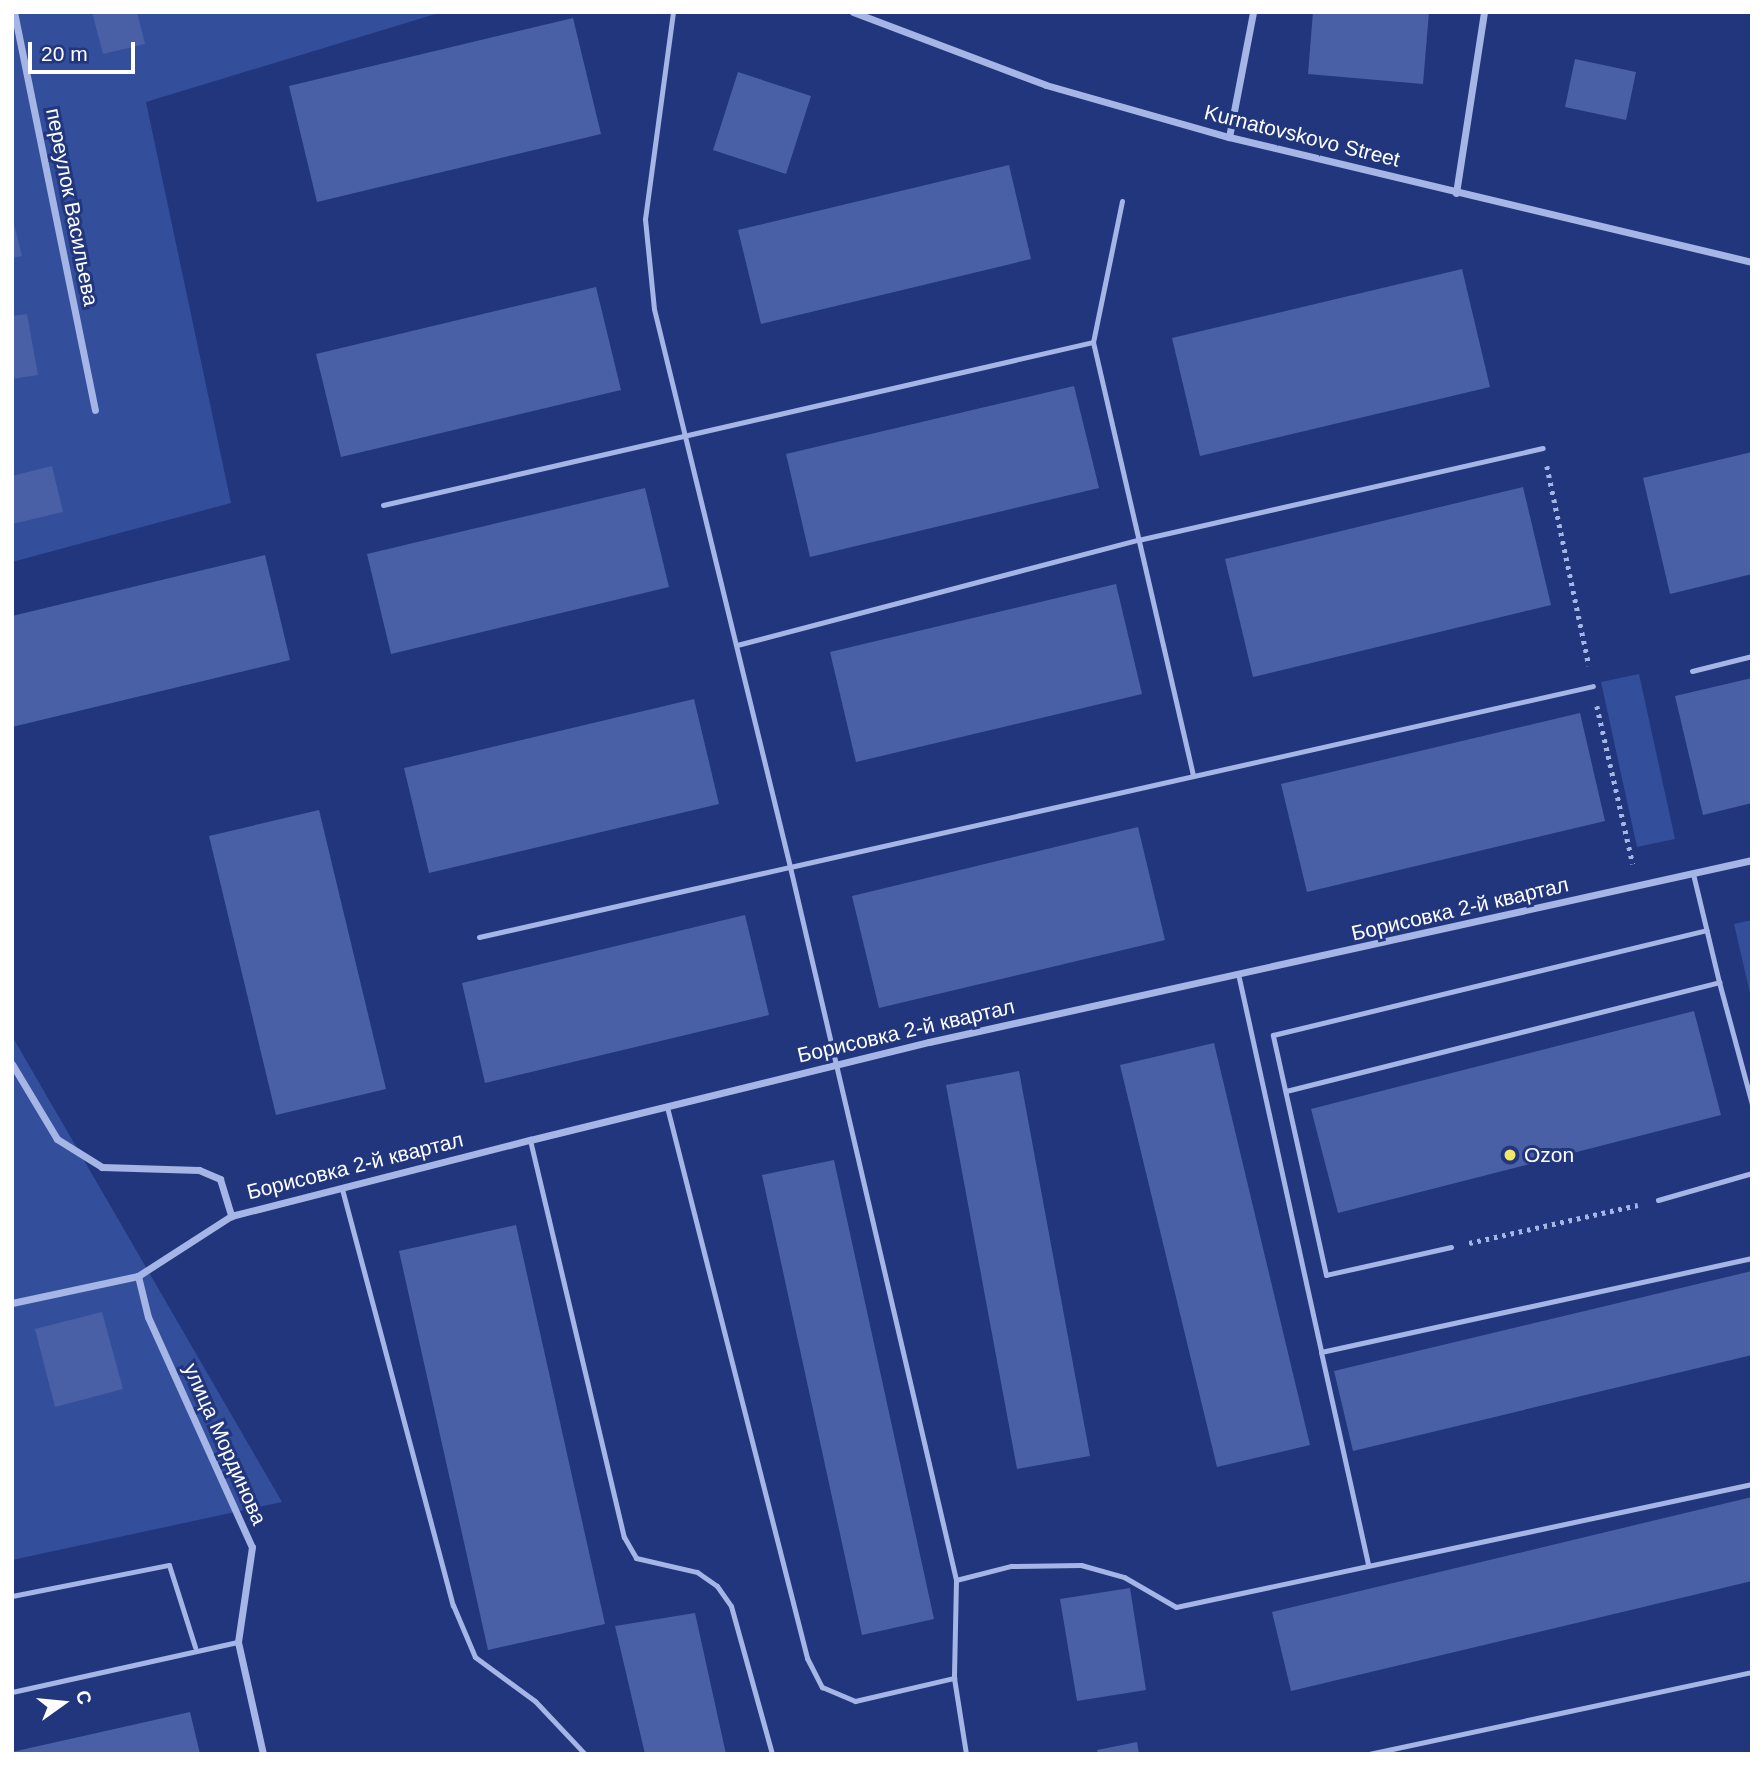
<!DOCTYPE html>
<html>
<head>
<meta charset="utf-8">
<style>
  body { margin:0 }
  #map { position:relative; width:1764px; height:1766px; overflow:hidden; background:#21367d; font-family:Arial,sans-serif }
  div>[style] { position:absolute }
  [style*='--x'] { left:calc(var(--x)*1px); top:calc(var(--y)*1px); width:calc(var(--w)*1px); rotate:calc(var(--a)*1deg) }
  .green>* { inset:0; background:#334e9b }
  .building>* { inset:0; background:#4960a6 }
  .path>* { height:4.5px; margin-top:-2.25px; transform-origin:0; background:repeating-linear-gradient(90deg,#a4b5e6 0 3.5px,transparent 0 8.5px) }
  .lane>* { height:5px; margin:-2.5px; padding:0 2.5px; transform-origin:2.5px; border-radius:2.5px; background:#a4b5e6 }
  .street>* { height:7px; margin:-3.5px; padding:0 3.5px; transform-origin:3.5px; border-radius:3.5px; background:#a4b5e6 }
  .dots>* { width:19px; height:19px; translate:-50% -50%; box-sizing:border-box; border:4px solid #21367d; border-radius:50% }
  span { translate:-50% -50%; white-space:nowrap; text-align:center; line-height:1.15; -webkit-text-stroke:6px #21367d; paint-order:stroke }
  .street-label { font-size:21px; color:#fff }
  .poi-label { font-size:21px; color:#fff }
  .left { translate:0 -50%; text-align:left }
  .frame { position:absolute; inset:0; border:14px solid #fff; pointer-events:none }
  .north { position:absolute; left:28px; top:1668px; width:70px; height:70px; -webkit-text-stroke:5px #21367d; paint-order:stroke; rotate:75deg; font-size:19px; font-weight:700; line-height:28px; text-align:center; color:#fff }
  .north::after { content:''; display:block; margin:auto; width:24px; height:32px; background:#fff; clip-path:polygon(50% 0,100% 100%,50% 72%,0 100%) }
  .scale { position:absolute; left:28px; top:42px; width:107px; height:32px; box-sizing:border-box; border:4px solid #fff; border-top:0; padding-left:9px; font-size:21px; line-height:24px; white-space:nowrap; color:#fff; -webkit-text-stroke:5px #21367d; paint-order:stroke }
</style>
</head>
<body>
<div id="map">
  <div class="green">
    <i style="clip-path:polygon(12px 12px,442px 12px,146px 102px,231px 503px,12px 562px)"></i>
    <i style="clip-path:polygon(1639px 674px,1675px 839px,1637px 847px,1601px 682px)"></i>
    <i style="clip-path:polygon(1752px 920px,1752px 1002px,1734px 924px)"></i>
    <i style="clip-path:polygon(12px 1036px,282px 1502px,12px 1560px)"></i>
  </div>
  <div class="building">
    <i style="clip-path:polygon(92px 12px,137px 12px,145px 44px,103px 54px)"></i>
    <i style="clip-path:polygon(1313px 12px,1429px 12px,1423px 84px,1308px 74px)"></i>
    <i style="clip-path:polygon(573px 18px,601px 134px,317px 202px,289px 86px)"></i>
    <i style="clip-path:polygon(1575px 59px,1636px 72px,1626px 120px,1565px 107px)"></i>
    <i style="clip-path:polygon(738px 72px,811px 96px,786px 174px,713px 150px)"></i>
    <i style="clip-path:polygon(1009px 165px,1031px 259px,761px 324px,738px 230px)"></i>
    <i style="clip-path:polygon(12px 216px,22px 256px,12px 258px)"></i>
    <i style="clip-path:polygon(1462px 269px,1490px 387px,1200px 456px,1172px 338px)"></i>
    <i style="clip-path:polygon(596px 287px,621px 390px,341px 457px,316px 354px)"></i>
    <i style="clip-path:polygon(27px 314px,38px 375px,12px 379px,12px 316px)"></i>
    <i style="clip-path:polygon(1074px 386px,1099px 488px,810px 557px,786px 454px)"></i>
    <i style="clip-path:polygon(1752px 452px,1752px 574px,1670px 594px,1643px 478px)"></i>
    <i style="clip-path:polygon(52px 466px,63px 512px,12px 524px,12px 476px)"></i>
    <i style="clip-path:polygon(1523px 487px,1551px 605px,1253px 677px,1225px 559px)"></i>
    <i style="clip-path:polygon(645px 488px,669px 587px,391px 654px,367px 554px)"></i>
    <i style="clip-path:polygon(265px 555px,290px 660px,12px 727px,12px 616px)"></i>
    <i style="clip-path:polygon(1116px 584px,1142px 694px,856px 762px,830px 652px)"></i>
    <i style="clip-path:polygon(1752px 678px,1752px 803px,1703px 815px,1675px 696px)"></i>
    <i style="clip-path:polygon(694px 699px,719px 804px,429px 873px,404px 768px)"></i>
    <i style="clip-path:polygon(1580px 713px,1605px 821px,1307px 892px,1281px 784px)"></i>
    <i style="clip-path:polygon(319px 810px,386px 1089px,276px 1115px,209px 836px)"></i>
    <i style="clip-path:polygon(1138px 827px,1165px 940px,879px 1008px,852px 896px)"></i>
    <i style="clip-path:polygon(745px 915px,769px 1015px,485px 1083px,462px 983px)"></i>
    <i style="clip-path:polygon(1694px 1011px,1721px 1115px,1338px 1213px,1311px 1109px)"></i>
    <i style="clip-path:polygon(1214px 1043px,1310px 1445px,1217px 1467px,1120px 1065px)"></i>
    <i style="clip-path:polygon(1019px 1071px,1090px 1456px,1017px 1469px,946px 1085px)"></i>
    <i style="clip-path:polygon(834px 1160px,934px 1619px,862px 1635px,762px 1175px)"></i>
    <i style="clip-path:polygon(516px 1225px,605px 1624px,488px 1650px,399px 1251px)"></i>
    <i style="clip-path:polygon(1752px 1271px,1752px 1355px,1353px 1451px,1334px 1371px)"></i>
    <i style="clip-path:polygon(102px 1312px,123px 1389px,55px 1407px,35px 1329px)"></i>
    <i style="clip-path:polygon(1752px 1497px,1752px 1581px,1291px 1691px,1272px 1612px)"></i>
    <i style="clip-path:polygon(1130px 1588px,1146px 1690px,1077px 1701px,1060px 1599px)"></i>
    <i style="clip-path:polygon(695px 1613px,726px 1754px,645px 1754px,615px 1626px)"></i>
    <i style="clip-path:polygon(190px 1712px,200px 1754px,12px 1754px,12px 1752px)"></i>
    <i style="clip-path:polygon(1137px 1742px,1139px 1754px,1098px 1754px,1097px 1750px)"></i>
  </div>
  <div class="path">
    <i style="--x:1547;--y:466;--w:204;--a:78.1"></i>
    <i style="--x:1597;--y:706;--w:162;--a:77.2"></i>
    <i style="--x:1469;--y:1243;--w:173;--a:-12.7"></i>
  </div>
  <div class="lane">
    <i style="--x:673;--y:12;--w:209;--a:97.7"></i>
    <i style="--x:645;--y:219;--w:90;--a:84.3"></i>
    <i style="--x:654;--y:309;--w:574;--a:76.3"></i>
    <i style="--x:790;--y:867;--w:823;--a:-12.7"></i>
    <i style="--x:1122;--y:201;--w:144;--a:101.6"></i>
    <i style="--x:1093;--y:342;--w:444;--a:77"></i>
    <i style="--x:383;--y:505;--w:728;--a:-12.93"></i>
    <i style="--x:737;--y:645;--w:415;--a:-14.7"></i>
    <i style="--x:1138;--y:540;--w:415;--a:-12.8"></i>
    <i style="--x:1692;--y:671;--w:62;--a:-14"></i>
    <i style="--x:479;--y:937;--w:319;--a:-12.7"></i>
    <i style="--x:790;--y:867;--w:732;--a:76.89"></i>
    <i style="--x:956;--y:1580;--w:98;--a:91.2"></i>
    <i style="--x:1239;--y:978;--w:383;--a:77.6"></i>
    <i style="--x:1321;--y:1352;--w:441;--a:-12.3"></i>
    <i style="--x:1719;--y:982;--w:126;--a:74.9"></i>
    <i style="--x:1286;--y:1091;--w:447;--a:-14.1"></i>
    <i style="--x:1719;--y:982;--w:111;--a:-103.5"></i>
    <i style="--x:667;--y:1107;--w:569;--a:75.74"></i>
    <i style="--x:807;--y:1658;--w:33;--a:63"></i>
    <i style="--x:822;--y:1687;--w:36;--a:23"></i>
    <i style="--x:855;--y:1701;--w:102;--a:-13.1"></i>
    <i style="--x:954;--y:1678;--w:77;--a:81"></i>
    <i style="--x:530;--y:1140;--w:408;--a:76.7"></i>
    <i style="--x:624;--y:1537;--w:24;--a:60"></i>
    <i style="--x:636;--y:1558;--w:63;--a:12.9"></i>
    <i style="--x:697;--y:1572;--w:24;--a:35"></i>
    <i style="--x:717;--y:1586;--w:24;--a:55"></i>
    <i style="--x:731;--y:1606;--w:154;--a:74.5"></i>
    <i style="--x:342;--y:1189;--w:431;--a:75.1"></i>
    <i style="--x:453;--y:1605;--w:56;--a:67.1"></i>
    <i style="--x:475;--y:1657;--w:74;--a:36.3"></i>
    <i style="--x:535;--y:1701;--w:73;--a:46.7"></i>
    <i style="--x:1658;--y:1200;--w:98;--a:-16"></i>
    <i style="--x:1451;--y:1247;--w:128;--a:167.4"></i>
    <i style="--x:1326;--y:1275;--w:246;--a:-102.5"></i>
    <i style="--x:1273;--y:1035;--w:446;--a:-13.6"></i>
    <i style="--x:1321;--y:1352;--w:217;--a:77.5"></i>
    <i style="--x:956;--y:1580;--w:57;--a:-14.3"></i>
    <i style="--x:1011;--y:1566;--w:70;--a:-0.8"></i>
    <i style="--x:1081;--y:1565;--w:45;--a:15.6"></i>
    <i style="--x:1124;--y:1577;--w:60;--a:30"></i>
    <i style="--x:1176;--y:1607;--w:589;--a:-12.05"></i>
    <i style="--x:12;--y:1596;--w:160;--a:-11.2"></i>
    <i style="--x:169;--y:1565;--w:86;--a:72.4"></i>
    <i style="--x:12;--y:1692;--w:231;--a:-12.5"></i>
    <i style="--x:1369;--y:1754;--w:392;--a:-12.1"></i>
  </div>
  <div class="street">
    <i style="--x:14;--y:12;--w:406;--a:78.5"></i>
    <i style="--x:853;--y:12;--w:206;--a:20.7"></i>
    <i style="--x:1046;--y:85;--w:190;--a:15.9"></i>
    <i style="--x:1229;--y:137;--w:538;--a:13.44"></i>
    <i style="--x:1229;--y:137;--w:127;--a:-79.1"></i>
    <i style="--x:1456;--y:193;--w:183;--a:-81.2"></i>
    <i style="--x:12;--y:1064;--w:87;--a:59"></i>
    <i style="--x:57;--y:1139;--w:53;--a:31.9"></i>
    <i style="--x:102;--y:1167;--w:97;--a:1.8"></i>
    <i style="--x:199;--y:1170;--w:23;--a:23"></i>
    <i style="--x:220;--y:1179;--w:39;--a:73"></i>
    <i style="--x:138;--y:1276;--w:42;--a:76.3"></i>
    <i style="--x:148;--y:1317;--w:252;--a:65.7"></i>
    <i style="--x:252;--y:1547;--w:96;--a:98.4"></i>
    <i style="--x:238;--y:1642;--w:115;--a:77.4"></i>
    <i style="--x:12;--y:1303;--w:129;--a:-12.1"></i>
    <i style="--x:138;--y:1276;--w:111;--a:-32.8"></i>
    <i style="--x:231;--y:1216;--w:309;--a:-14.3"></i>
    <i style="--x:530;--y:1140;--w:411;--a:-13.8"></i>
    <i style="--x:929;--y:1042;--w:843;--a:-12.47"></i>
  </div>
  <div class="dots">
    <i style="left:1510px;top:1155px;background:#f3e765"></i>
  </div>
  <div class="street-label">
    <span style="left:1302px;top:136px;rotate:14deg">Kurnatovskovo Street</span>
    <span style="left:72px;top:207px;rotate:79deg">переулок Васильева</span>
    <span style="left:1460px;top:909px;rotate:-13deg">Борисовка 2-й квартал</span>
    <span style="left:906px;top:1031px;rotate:-13deg">Борисовка 2-й квартал</span>
    <span style="left:355px;top:1166px;rotate:-14deg">Борисовка 2-й квартал</span>
    <span style="left:225px;top:1444px;rotate:66deg">улица Мординова</span>
  </div>
  <div class="poi-label">
    <span class="left" style="left:1524px;top:1155px">Ozon</span>
  </div>
  <div class="frame"></div>
  <div class="north">С</div>
  <div class="scale">20 m</div>
</div>
</body>
</html>
